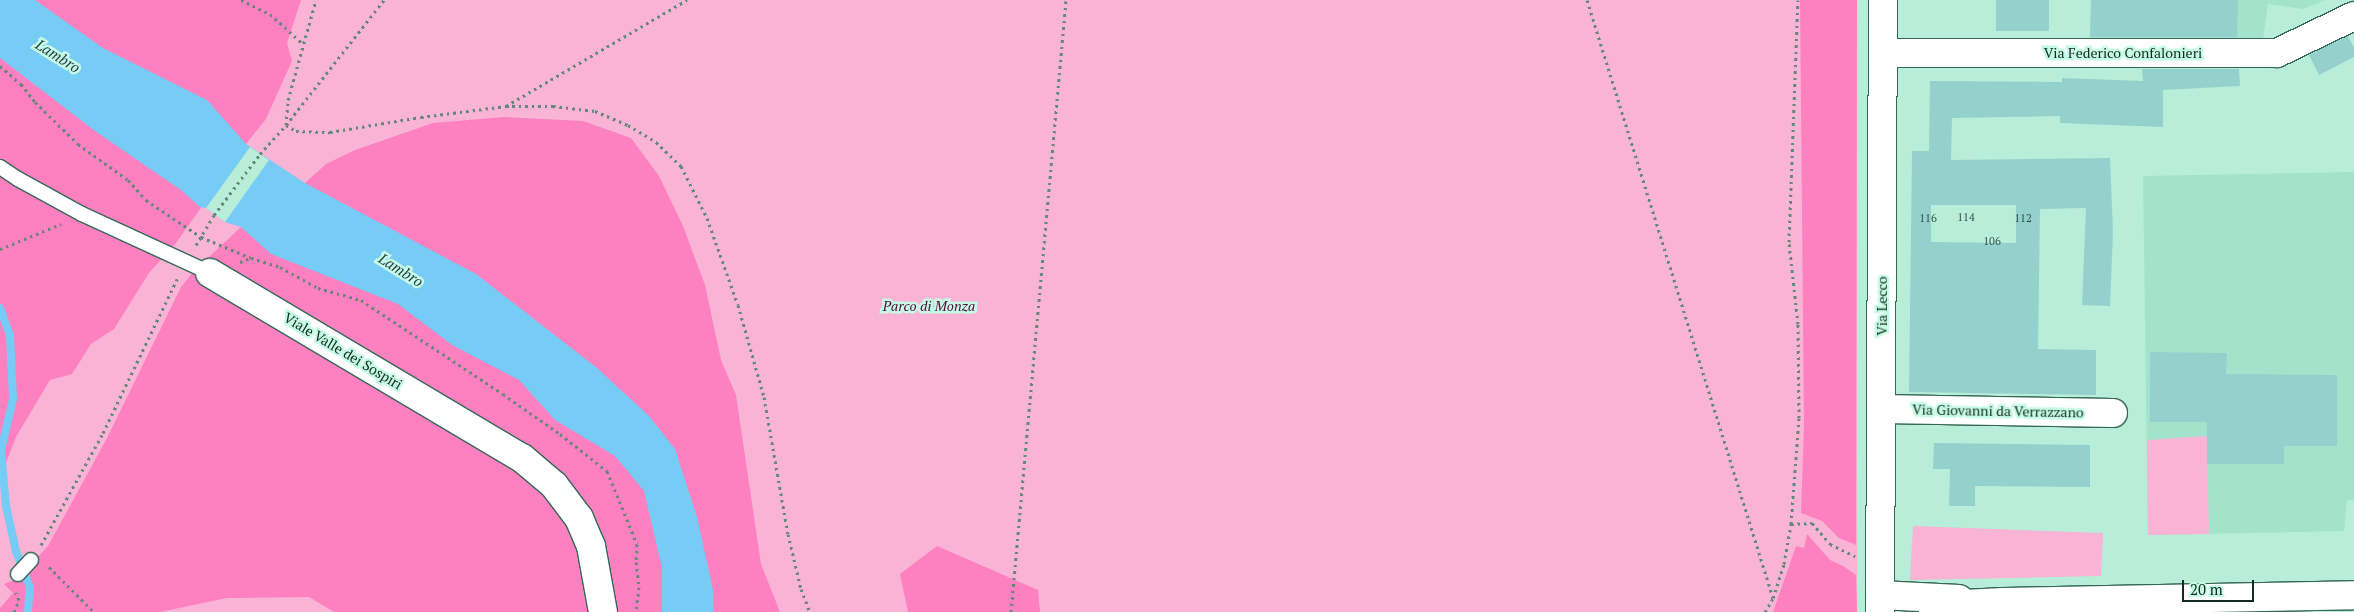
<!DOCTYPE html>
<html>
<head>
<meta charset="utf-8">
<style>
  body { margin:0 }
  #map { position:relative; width:2354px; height:612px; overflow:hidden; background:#b8edd9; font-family:"PT Serif",serif }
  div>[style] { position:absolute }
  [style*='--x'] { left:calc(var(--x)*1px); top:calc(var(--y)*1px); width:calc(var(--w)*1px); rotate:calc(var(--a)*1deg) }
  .built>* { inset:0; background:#a4e3cb }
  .green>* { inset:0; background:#f9b3d4 }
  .forest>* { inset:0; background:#fd80c1 }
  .water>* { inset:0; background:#76ccf4 }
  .pier>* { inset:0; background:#b8edd9 }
  .stream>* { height:8px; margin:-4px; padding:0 4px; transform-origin:4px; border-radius:4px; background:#76ccf4 }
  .building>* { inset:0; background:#95d1cc }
  .path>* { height:3px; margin-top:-1.5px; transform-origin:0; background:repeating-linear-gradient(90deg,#63877a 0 2.5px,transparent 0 6.5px) }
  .roads { filter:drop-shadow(1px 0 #356756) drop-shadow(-1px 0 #356756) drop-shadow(0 1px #356756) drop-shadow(0 -1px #356756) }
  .lane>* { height:14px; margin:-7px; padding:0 7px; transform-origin:7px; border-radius:7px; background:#fff }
  .street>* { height:28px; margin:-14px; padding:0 14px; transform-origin:14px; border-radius:14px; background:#fff }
  .secondary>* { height:28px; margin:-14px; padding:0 14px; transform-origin:14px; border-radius:14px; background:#fff }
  span { translate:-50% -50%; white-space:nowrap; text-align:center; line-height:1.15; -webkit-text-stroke:5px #c5fbe6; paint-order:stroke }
  .number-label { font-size:11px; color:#35544c }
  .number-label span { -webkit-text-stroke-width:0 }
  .street-label { font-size:14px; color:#152a22 }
  .park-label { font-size:14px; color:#570939; font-style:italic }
  .water-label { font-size:15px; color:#1e3945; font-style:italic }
  .scale { position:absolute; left:2182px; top:580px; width:72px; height:22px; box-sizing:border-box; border:2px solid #152a22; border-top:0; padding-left:6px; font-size:15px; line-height:18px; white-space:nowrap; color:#152a22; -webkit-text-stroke:4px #c5fbe6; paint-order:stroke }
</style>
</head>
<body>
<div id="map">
  <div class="built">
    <i style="clip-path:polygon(2091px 0,2325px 0,2303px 9px,2268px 4px,2263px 39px,2237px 43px,2090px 42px)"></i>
    <i style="clip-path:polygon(2354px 172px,2354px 500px,2347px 500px,2344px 531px,2148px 535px,2143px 176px)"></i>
  </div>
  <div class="green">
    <i style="clip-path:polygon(0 0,1857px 0,1857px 612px,0 612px)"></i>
    <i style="clip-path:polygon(2207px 436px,2209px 534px,2148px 535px,2147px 440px)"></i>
    <i style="clip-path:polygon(1913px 526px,2103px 533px,2101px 576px,1910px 580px)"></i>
  </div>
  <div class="forest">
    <i style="clip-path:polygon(0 0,301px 0,287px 43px,292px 61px,266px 119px,246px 144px,176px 243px,149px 273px,114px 329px,91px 344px,72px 374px,50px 380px,16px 437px,6px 463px,0 465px)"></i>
    <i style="clip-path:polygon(1800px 0,1857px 0,1856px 545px,1839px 538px,1822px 521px,1801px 513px,1804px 425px)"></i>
    <i style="clip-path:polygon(504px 117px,583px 121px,631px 138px,659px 176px,683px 226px,705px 285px,721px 360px,736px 395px,761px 564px,780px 612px,334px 612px,309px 597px,227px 598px,160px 612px,0 612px,0 608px,13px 593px,4px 584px,17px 579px,48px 546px,107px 438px,181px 287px,193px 272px,241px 227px,305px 183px,326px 164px,355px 150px,433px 123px)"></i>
    <i style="clip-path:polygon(1807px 534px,1830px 560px,1843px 566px,1856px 575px,1857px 612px,1773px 612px,1796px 546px,1804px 548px)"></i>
    <i style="clip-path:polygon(937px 546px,1038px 590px,1040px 612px,908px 612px,900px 574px)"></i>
  </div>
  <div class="water">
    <i style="clip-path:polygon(0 0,35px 0,103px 48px,207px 100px,246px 144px,305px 183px,476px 274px,597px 368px,649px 416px,675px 449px,697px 517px,713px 590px,713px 612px,662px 612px,662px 568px,644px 491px,615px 456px,555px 420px,519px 380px,452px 345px,398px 304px,271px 254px,241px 227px,225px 222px,206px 208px,200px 207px,181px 190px,95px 131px,0 58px)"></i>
  </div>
  <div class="pier">
    <i style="clip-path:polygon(250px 147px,269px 160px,225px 222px,206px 208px)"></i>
  </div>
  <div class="stream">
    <i style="--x:0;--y:308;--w:29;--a:70"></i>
    <i style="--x:10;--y:335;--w:64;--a:87.3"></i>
    <i style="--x:13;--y:399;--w:52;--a:103.2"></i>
    <i style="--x:1;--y:450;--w:56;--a:84.9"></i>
    <i style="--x:6;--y:506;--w:46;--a:77.5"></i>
    <i style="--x:16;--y:551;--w:39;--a:69"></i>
    <i style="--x:30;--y:587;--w:25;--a:95"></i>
  </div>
  <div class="building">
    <i style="clip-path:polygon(1996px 0,2049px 0,2049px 31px,1996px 31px)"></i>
    <i style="clip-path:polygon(2091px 0,2238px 0,2237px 37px,2090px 37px)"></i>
    <i style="clip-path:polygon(2348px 36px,2354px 48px,2354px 57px,2319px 75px,2309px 55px)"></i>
    <i style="clip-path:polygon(evenodd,2142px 69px,2239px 69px,2240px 86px,2163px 90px,2163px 127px,2060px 123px,2060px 116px,1952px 118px,1951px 160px,2110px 158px,2113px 232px,2110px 306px,2082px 305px,2086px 208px,2040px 209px,2038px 349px,2096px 350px,2096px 395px,1909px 392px,1912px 151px,1929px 151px,1930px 81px,2062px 82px,2062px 78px,2143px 81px,2142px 69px,1931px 205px,2016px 205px,2016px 243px,1931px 242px,1931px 205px)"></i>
    <i style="clip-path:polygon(2150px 352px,2227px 353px,2226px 374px,2337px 375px,2337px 446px,2284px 446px,2284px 464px,2207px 464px,2207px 422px,2150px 422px)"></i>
    <i style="clip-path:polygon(1934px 443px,2090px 445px,2090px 487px,1975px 486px,1975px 506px,1949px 506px,1950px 469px,1933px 469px)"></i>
  </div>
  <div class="path">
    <i style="--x:241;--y:0;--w:32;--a:26"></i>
    <i style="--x:270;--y:14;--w:43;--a:42.2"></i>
    <i style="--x:1587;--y:0;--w:626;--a:72.72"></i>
    <i style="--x:0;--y:66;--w:28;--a:41"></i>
    <i style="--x:21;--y:84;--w:23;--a:52"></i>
    <i style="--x:35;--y:102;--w:60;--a:44.3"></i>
    <i style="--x:78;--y:144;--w:62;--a:35.8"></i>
    <i style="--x:128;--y:180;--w:27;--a:48"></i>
    <i style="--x:146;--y:200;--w:66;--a:33.9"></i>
    <i style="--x:201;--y:237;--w:54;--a:22.8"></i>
    <i style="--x:506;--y:106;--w:210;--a:-30.4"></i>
    <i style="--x:286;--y:125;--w:12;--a:31"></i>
    <i style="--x:296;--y:131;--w:34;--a:2"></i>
    <i style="--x:330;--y:132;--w:92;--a:-9.4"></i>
    <i style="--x:421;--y:117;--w:86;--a:-7.4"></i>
    <i style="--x:506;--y:106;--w:47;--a:0"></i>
    <i style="--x:553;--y:106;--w:42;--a:6.8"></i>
    <i style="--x:595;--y:111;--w:36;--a:23"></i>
    <i style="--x:628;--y:125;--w:33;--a:31"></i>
    <i style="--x:656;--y:142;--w:35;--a:44"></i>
    <i style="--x:681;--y:166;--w:58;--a:63.4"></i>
    <i style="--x:707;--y:218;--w:92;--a:70.4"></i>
    <i style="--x:738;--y:305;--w:96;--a:74.2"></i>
    <i style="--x:764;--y:397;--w:139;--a:80.1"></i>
    <i style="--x:788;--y:534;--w:57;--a:76.7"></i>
    <i style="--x:801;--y:589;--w:25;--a:69"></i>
    <i style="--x:286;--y:125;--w:25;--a:-85"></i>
    <i style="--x:288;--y:100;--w:104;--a:-74.4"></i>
    <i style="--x:196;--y:245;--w:35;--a:-59"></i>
    <i style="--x:214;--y:215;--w:76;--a:-53"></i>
    <i style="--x:260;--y:154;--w:39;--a:-48"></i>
    <i style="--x:286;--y:125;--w:159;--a:-51.9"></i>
    <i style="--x:0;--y:249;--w:66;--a:-22.3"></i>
    <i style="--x:240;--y:262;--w:12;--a:-20"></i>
    <i style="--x:251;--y:258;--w:30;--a:17"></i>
    <i style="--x:280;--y:267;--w:43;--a:28.9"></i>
    <i style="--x:318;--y:288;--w:45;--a:15.6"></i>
    <i style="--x:361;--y:300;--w:170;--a:33.5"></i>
    <i style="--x:503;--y:394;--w:70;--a:35.1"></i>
    <i style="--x:560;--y:434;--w:60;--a:38.2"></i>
    <i style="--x:607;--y:471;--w:79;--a:67.7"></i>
    <i style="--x:637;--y:544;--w:18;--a:93"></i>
    <i style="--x:636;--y:562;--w:25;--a:83"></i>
    <i style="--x:639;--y:587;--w:25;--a:97"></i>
    <i style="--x:1791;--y:524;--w:21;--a:-3"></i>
    <i style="--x:1812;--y:523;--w:28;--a:49"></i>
    <i style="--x:1830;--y:544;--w:28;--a:26"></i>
    <i style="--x:41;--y:545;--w:128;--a:-61"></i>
    <i style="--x:103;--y:433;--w:171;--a:-64.3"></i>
    <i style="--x:49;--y:567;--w:64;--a:45"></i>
    <i style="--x:14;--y:612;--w:13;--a:-67"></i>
    <i style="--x:19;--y:600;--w:8;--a:-113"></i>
    <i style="--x:1011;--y:612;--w:614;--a:-84.86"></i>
    <i style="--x:1765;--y:612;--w:16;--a:-60"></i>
    <i style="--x:1773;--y:598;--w:36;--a:-72"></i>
    <i style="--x:1784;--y:564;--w:41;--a:-80.1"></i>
    <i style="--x:1791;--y:524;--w:106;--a:-85.7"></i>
    <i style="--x:1799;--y:418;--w:94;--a:-90.6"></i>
    <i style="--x:1798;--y:324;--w:82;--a:-96.3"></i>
    <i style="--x:1789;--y:242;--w:242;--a:-87.9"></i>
  </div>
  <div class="roads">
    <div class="lane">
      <i style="--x:0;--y:167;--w:22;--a:34"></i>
      <i style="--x:18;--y:179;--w:73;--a:28.7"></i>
      <i style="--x:82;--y:214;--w:141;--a:24.7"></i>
      <i style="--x:18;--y:574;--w:19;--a:-47"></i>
    </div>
    <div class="street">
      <i style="--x:1883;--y:53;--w:394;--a:0"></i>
      <i style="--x:2277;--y:53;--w:85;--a:-25.7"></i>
      <i style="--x:210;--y:273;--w:363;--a:30.7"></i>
      <i style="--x:522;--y:458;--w:42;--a:40.2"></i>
      <i style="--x:554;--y:485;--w:41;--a:52.9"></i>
      <i style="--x:579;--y:518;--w:30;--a:67"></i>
      <i style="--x:591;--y:546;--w:67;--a:79.7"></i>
      <i style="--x:1882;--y:409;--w:231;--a:1"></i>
      <i style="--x:1880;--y:595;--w:79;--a:2.9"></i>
      <i style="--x:1933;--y:612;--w:31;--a:-15"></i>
      <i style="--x:1963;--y:604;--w:40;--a:-2.9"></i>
      <i style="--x:2003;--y:602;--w:351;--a:-1.1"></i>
    </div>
    <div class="secondary">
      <i style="--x:1880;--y:612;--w:612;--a:-89.72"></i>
    </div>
  </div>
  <div class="number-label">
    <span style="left:1966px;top:217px">114</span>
    <span style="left:1928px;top:218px">116</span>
    <span style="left:2023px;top:218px">112</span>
    <span style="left:1992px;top:241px">106</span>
  </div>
  <div class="street-label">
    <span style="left:2123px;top:53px">Via Federico Confalonieri</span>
    <span style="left:1882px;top:306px;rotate:-90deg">Via Lecco</span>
    <span style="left:343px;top:351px;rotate:31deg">Viale Valle dei Sospiri</span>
    <span style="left:1998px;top:411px;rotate:1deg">Via Giovanni da Verrazzano</span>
  </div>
  <div class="park-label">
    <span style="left:929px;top:306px">Parco di Monza</span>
  </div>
  <div class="water-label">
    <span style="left:58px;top:56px;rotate:32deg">Lambro</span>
    <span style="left:401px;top:270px;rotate:32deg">Lambro</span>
  </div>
  <div class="scale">20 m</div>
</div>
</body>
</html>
